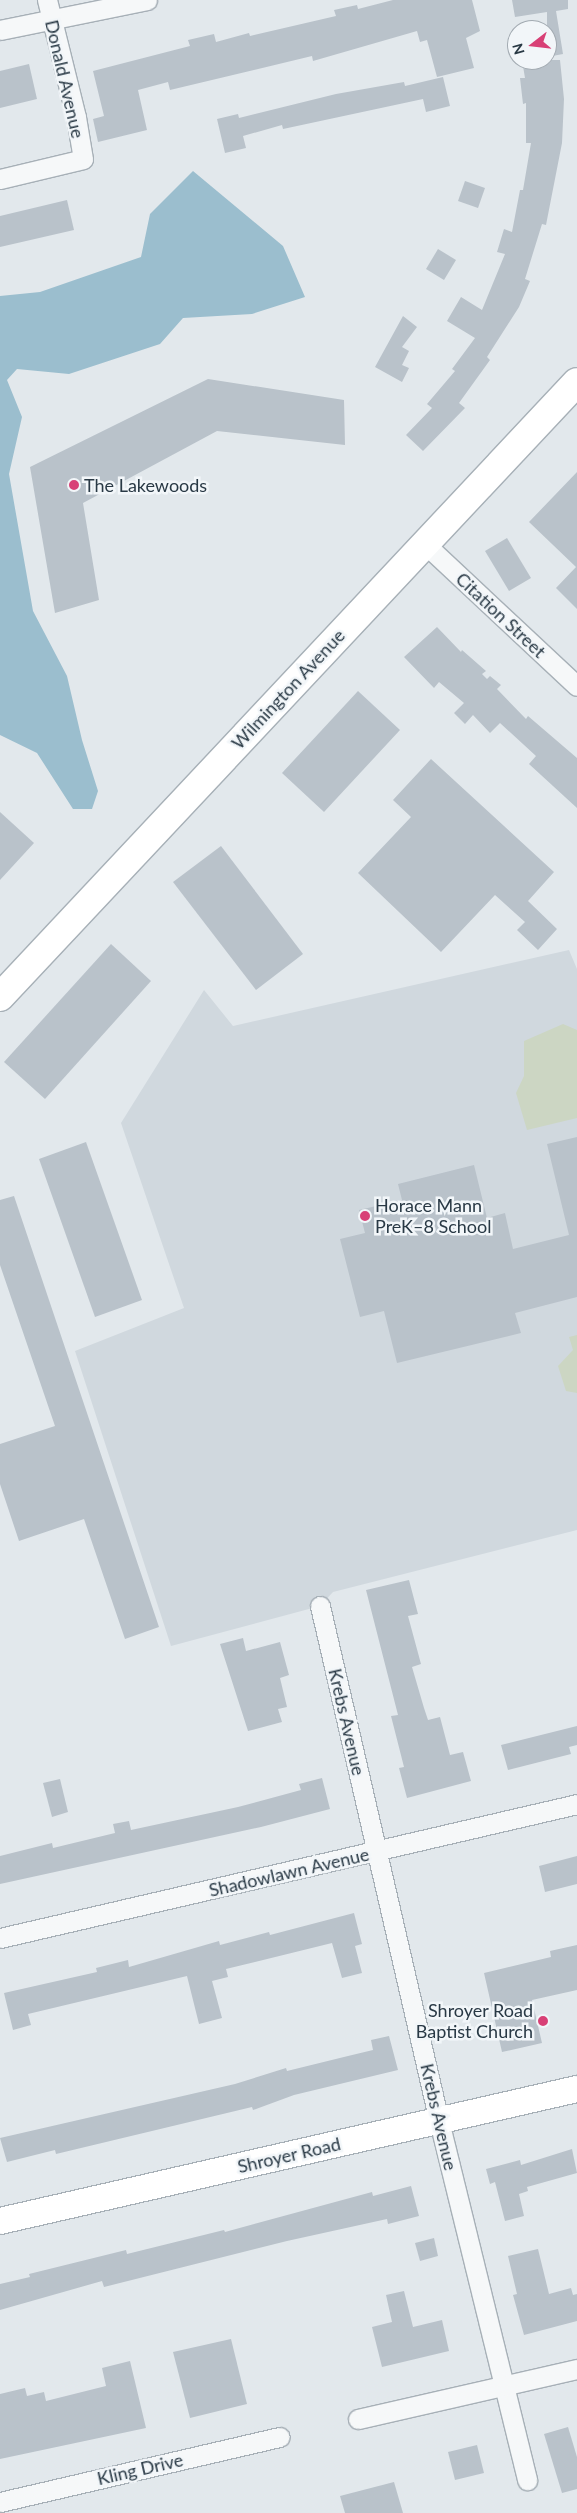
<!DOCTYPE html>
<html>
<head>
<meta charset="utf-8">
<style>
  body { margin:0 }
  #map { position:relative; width:577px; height:2513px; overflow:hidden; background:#e2e8ec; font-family:Lato,sans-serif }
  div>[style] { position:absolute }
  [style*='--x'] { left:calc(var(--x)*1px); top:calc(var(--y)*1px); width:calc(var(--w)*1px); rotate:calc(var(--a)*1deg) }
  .built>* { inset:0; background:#d0d8de }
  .green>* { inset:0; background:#ccd6c3 }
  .water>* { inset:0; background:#9bbece }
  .building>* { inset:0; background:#b9c2ca }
  .roads { filter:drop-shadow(1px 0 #a7b0b7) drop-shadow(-1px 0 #a7b0b7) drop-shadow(0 1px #a7b0b7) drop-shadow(0 -1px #a7b0b7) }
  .minor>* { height:19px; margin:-9.5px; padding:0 9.5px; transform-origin:9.5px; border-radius:9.5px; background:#f6f8f9 }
  .secondary>* { height:26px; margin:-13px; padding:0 13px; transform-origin:13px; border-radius:13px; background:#fff }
  .primary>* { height:28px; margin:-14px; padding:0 14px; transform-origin:14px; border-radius:14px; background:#fff }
  .dots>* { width:14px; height:14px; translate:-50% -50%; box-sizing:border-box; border:2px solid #f2f6f9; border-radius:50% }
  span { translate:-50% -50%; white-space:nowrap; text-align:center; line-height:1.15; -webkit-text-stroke:5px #f2f6f9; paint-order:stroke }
  .street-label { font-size:18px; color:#293945 }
  .poi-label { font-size:18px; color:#293945 }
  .left { translate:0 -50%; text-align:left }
  .right { translate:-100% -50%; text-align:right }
  .north { position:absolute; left:507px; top:20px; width:50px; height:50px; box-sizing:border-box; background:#f2f6f9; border:1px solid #a2aab1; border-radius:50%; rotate:254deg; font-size:14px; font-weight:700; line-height:20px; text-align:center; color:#293945 }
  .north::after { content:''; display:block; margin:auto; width:18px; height:22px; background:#d84076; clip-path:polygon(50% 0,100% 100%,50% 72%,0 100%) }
</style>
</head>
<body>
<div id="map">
  <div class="built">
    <i style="clip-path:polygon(569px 950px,577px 969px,577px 1530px,333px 1592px,320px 1606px,171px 1646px,75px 1351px,184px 1308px,121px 1123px,204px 990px,233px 1026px)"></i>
  </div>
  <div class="green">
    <i style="clip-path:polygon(563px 1024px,577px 1030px,577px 1118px,527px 1130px,516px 1093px,524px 1076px,524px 1041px)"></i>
    <i style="clip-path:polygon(577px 1335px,577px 1393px,566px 1391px,558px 1366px,573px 1350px,569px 1337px)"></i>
  </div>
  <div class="water">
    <i style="clip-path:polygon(193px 171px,283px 246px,305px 297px,252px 314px,183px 318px,160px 344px,69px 374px,17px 369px,7px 380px,22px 417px,9px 474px,33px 611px,67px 676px,82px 740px,98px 791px,92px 809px,73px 809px,37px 753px,0 735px,0 296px,40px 292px,141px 257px,150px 214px)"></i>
  </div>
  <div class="building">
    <i style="clip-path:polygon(393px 0,472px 0,480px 31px,466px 38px,474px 68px,437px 77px,427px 40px,420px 42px,417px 31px,313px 61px,312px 56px,170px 90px,168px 82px,138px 90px,147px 130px,98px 142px,93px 119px,104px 116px,93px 71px,190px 46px,188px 40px,214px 34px,216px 42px,249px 33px,250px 36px,336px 16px,334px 10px,357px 5px,358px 9px)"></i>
    <i style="clip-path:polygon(512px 0,568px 0,568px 9px,556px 11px,563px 54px,547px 57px,547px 12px,515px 17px)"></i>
    <i style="clip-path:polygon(522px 60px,560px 60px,564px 99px,562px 143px,546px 225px,542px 224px,525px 279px,530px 281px,519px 307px,487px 357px,490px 360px,459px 403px,465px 408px,423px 451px,406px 435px,432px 408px,427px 404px,455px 371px,452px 369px,475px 338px,447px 321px,461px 297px,482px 310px,505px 254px,497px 252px,504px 229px,512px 232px,520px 190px,523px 190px,531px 143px,526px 143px,526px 103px,523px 104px,520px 78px,525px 78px)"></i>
    <i style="clip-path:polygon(29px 64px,37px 99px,0 108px,0 71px)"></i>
    <i style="clip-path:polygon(443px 77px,450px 106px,426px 112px,423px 99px,283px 129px,282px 125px,243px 136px,246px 148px,225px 153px,217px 119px,238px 114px,239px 118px,336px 94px,404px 82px,405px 86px)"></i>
    <i style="clip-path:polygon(465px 181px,485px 188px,478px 208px,458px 201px)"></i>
    <i style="clip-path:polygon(67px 200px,74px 230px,0 247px,0 216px)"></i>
    <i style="clip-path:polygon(438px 249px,456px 260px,444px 280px,426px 269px)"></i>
    <i style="clip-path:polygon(403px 316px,417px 327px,402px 347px,409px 351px,402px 365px,409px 368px,402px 382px,375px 367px)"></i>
    <i style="clip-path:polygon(208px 379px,344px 400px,345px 445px,217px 431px,83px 503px,99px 600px,55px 613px,30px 467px)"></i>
    <i style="clip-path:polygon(577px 472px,577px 609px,556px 588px,576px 567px,529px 522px)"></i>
    <i style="clip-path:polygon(507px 538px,531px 578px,509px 591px,485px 551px)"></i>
    <i style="clip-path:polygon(437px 627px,461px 652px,462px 650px,486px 671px,482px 674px,487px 679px,490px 676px,501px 685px,497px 689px,526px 719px,528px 716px,577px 758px,577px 808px,529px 764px,536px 756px,500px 723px,490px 733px,473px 715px,465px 724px,454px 713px,464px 703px,439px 682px,434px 688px,404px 657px)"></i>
    <i style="clip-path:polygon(358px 691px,400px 730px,324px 812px,282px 773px)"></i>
    <i style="clip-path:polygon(431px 759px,554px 872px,528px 901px,557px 929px,538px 950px,517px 930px,525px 922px,495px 895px,441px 952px,358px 873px,411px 817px,393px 800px)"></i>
    <i style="clip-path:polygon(0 812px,34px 843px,0 880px)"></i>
    <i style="clip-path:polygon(221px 846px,303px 954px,256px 990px,173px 882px)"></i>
    <i style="clip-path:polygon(111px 944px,151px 981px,45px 1099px,4px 1062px)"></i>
    <i style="clip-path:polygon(577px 1137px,577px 1297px,515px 1313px,521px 1333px,397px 1363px,384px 1311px,360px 1317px,340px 1239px,365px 1233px,359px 1210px,402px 1200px,398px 1184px,474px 1165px,487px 1218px,505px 1213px,513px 1249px,569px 1235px,547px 1144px)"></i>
    <i style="clip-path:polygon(86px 1142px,142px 1300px,95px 1317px,39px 1159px)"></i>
    <i style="clip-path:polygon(14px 1196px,159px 1627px,125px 1639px,84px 1519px,19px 1541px,0 1484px,0 1444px,55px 1426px,0 1265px,0 1200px)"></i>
    <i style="clip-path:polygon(409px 1580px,418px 1614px,408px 1616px,421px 1664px,412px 1667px,424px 1708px,428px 1720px,440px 1717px,450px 1755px,463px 1752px,471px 1781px,407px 1798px,399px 1768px,404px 1767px,391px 1716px,398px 1715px,366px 1590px)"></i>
    <i style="clip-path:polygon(243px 1638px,246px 1651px,280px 1642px,289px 1675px,280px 1678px,287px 1707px,278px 1709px,282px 1722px,248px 1731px,220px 1644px)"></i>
    <i style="clip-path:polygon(577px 1726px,577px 1745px,569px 1747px,571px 1754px,508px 1770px,501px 1745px)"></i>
    <i style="clip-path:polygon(322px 1778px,330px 1809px,261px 1827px,0 1884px,0 1856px,52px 1843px,53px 1848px,115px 1833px,113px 1824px,129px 1821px,131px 1830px,238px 1807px,301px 1790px,299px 1784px)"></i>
    <i style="clip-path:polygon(60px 1779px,68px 1812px,52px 1817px,43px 1783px)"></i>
    <i style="clip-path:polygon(577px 1856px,577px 1884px,545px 1892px,539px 1866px)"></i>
    <i style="clip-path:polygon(354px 1913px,362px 1944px,355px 1946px,362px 1973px,342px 1978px,332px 1943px,226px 1969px,228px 1977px,212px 1981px,222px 2018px,199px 2024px,187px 1976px,28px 2014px,31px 2025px,13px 2030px,4px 1993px,97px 1972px,96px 1968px,128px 1960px,129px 1967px,219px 1941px,220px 1945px,269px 1932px,270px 1935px)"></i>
    <i style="clip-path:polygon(577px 1945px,577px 1990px,532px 2000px,542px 2043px,502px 2052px,484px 1973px,551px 1957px,550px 1951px)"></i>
    <i style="clip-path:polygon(389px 2036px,398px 2070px,294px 2095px,253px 2110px,252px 2107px,56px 2154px,55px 2150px,7px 2162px,0 2138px,235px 2084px,286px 2068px,287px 2071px,348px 2056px,373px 2050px,371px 2040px)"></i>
    <i style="clip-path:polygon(572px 2149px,577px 2173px,527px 2187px,528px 2191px,519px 2194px,524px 2216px,505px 2221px,495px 2182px,490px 2184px,486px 2169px,520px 2160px,521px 2165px)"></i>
    <i style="clip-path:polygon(411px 2186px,419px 2216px,388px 2224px,387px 2219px,287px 2241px,104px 2287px,102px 2281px,0 2310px,0 2284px,30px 2277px,29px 2274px,126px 2250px,127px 2254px,224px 2230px,225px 2232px,372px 2192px,373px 2196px)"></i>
    <i style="clip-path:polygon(434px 2238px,438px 2256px,420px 2261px,415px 2243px)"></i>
    <i style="clip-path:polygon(538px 2249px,549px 2294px,571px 2288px,573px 2295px,577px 2294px,577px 2321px,524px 2335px,513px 2295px,517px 2294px,508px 2256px)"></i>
    <i style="clip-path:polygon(404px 2291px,413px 2327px,442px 2320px,449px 2351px,382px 2367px,372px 2327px,392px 2322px,386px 2295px)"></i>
    <i style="clip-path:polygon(231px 2339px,247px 2404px,190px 2418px,173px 2352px)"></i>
    <i style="clip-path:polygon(130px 2361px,146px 2428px,0 2459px,0 2394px,25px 2388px,27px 2396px,44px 2392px,46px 2401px,106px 2386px,102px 2368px)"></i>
    <i style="clip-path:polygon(568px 2427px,577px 2457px,577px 2489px,562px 2493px,544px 2434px)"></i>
    <i style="clip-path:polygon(477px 2445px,484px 2473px,455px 2480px,448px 2452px)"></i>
    <i style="clip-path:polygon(394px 2482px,403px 2513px,345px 2513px,340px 2496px)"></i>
  </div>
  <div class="roads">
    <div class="minor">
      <i style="--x:0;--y:30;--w:150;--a:-11.5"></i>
      <i style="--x:0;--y:179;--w:85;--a:-13.5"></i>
      <i style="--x:83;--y:159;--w:43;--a:-99.5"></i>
      <i style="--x:76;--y:117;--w:121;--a:-103.9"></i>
      <i style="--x:424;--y:543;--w:209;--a:43.1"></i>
      <i style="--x:320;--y:1606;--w:529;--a:76.99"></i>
      <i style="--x:439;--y:2121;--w:370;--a:76.2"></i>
      <i style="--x:0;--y:1938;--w:592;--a:-13.07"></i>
      <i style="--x:358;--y:2419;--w:225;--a:-12.9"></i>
      <i style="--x:0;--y:2502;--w:287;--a:-13.1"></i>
    </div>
    <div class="secondary">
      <i style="--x:0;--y:2221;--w:592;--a:-12.89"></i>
    </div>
    <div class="primary">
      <i style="--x:0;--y:997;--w:843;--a:-46.83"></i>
    </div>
  </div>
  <div class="dots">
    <i style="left:74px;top:485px;background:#d84076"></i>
    <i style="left:365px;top:1216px;background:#d84076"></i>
    <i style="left:543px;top:2021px;background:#d84076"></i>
  </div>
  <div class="street-label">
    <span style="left:65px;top:79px;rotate:77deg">Donald Avenue</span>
    <span style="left:501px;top:615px;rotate:43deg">Citation Street</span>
    <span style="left:288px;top:689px;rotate:-47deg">Wilmington Avenue</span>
    <span style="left:347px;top:1722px;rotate:77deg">Krebs Avenue</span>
    <span style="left:289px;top:1872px;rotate:-13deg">Shadowlawn Avenue</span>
    <span style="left:439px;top:2117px;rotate:77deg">Krebs Avenue</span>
    <span style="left:289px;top:2155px;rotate:-13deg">Shroyer Road</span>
    <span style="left:140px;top:2469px;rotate:-13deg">Kling Drive</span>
  </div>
  <div class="poi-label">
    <span class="left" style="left:84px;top:485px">The Lakewoods</span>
    <span class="left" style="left:375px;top:1216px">Horace Mann<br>PreK–8 School</span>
    <span class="right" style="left:533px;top:2021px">Shroyer Road<br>Baptist Church</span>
  </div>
  <div class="north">N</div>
</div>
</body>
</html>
